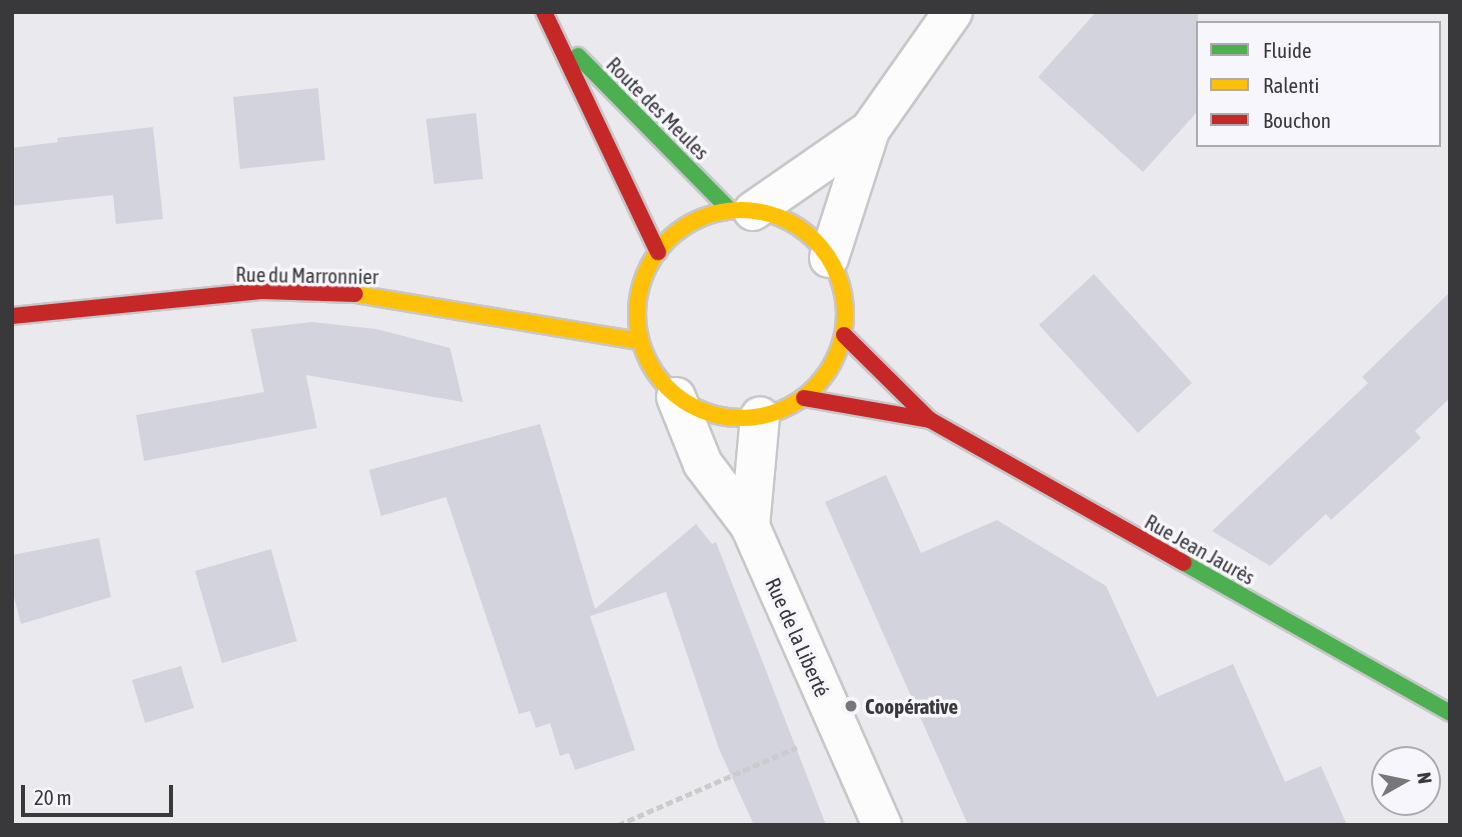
<!DOCTYPE html>
<html>
<head>
<meta charset="utf-8">
<style>
  body { margin:0 }
  #map { position:relative; width:1462px; height:837px; overflow:hidden; background:#eaeaee; font-family:"Asap Condensed",sans-serif }
  div>[style] { position:absolute }
  [style*='--x'] { left:calc(var(--x)*1px); top:calc(var(--y)*1px); width:calc(var(--w)*1px); rotate:calc(var(--a)*1deg) }
  .building>* { inset:0; background:#d2d3dc }
  .path>* { height:4.5px; margin-top:-2.25px; transform-origin:0; background:repeating-linear-gradient(90deg,#cbcbcc 0 7px,transparent 0 10.5px) }
  .roads { filter:drop-shadow(2px 0 #c7c7ca) drop-shadow(-2px 0 #c7c7ca) drop-shadow(0 2px #c7c7ca) drop-shadow(0 -2px #c7c7ca) }
  .street>* { height:38px; margin:-19px; padding:0 19px; transform-origin:19px; border-radius:19px; background:#fcfcfc }
  .fast>* { height:16px; margin:-8px; padding:0 8px; transform-origin:8px; border-radius:8px; background:#4caf50 }
  .slow>* { height:16px; margin:-8px; padding:0 8px; transform-origin:8px; border-radius:8px; background:#ffc107 }
  .slow>.ring { margin:-8px; padding:0; box-sizing:content-box; background:none; border:16px solid #ffc107; border-radius:50% }
  .jam>* { height:16px; margin:-8px; padding:0 8px; transform-origin:8px; border-radius:8px; background:#c62828 }
  .dots>* { width:19px; height:19px; translate:-50% -50%; box-sizing:border-box; border:4px solid #f6f6fc; border-radius:50% }
  span { translate:-50% -50%; white-space:nowrap; text-align:center; line-height:1.15; -webkit-text-stroke:7px #f6f6fc; paint-order:stroke }
  .street-label { font-size:21px; color:#39393b }
  .poi-label { font-size:21px; color:#39393b; font-weight:700 }
  .left { translate:0 -50%; text-align:left }
  .frame { position:absolute; inset:0; border:14px solid #39393b; pointer-events:none }
  .legend { position:absolute; left:1196px; top:21px; width:245px; height:126px; box-sizing:border-box; background:#f6f6fc; border:2px solid #aaaaaf; margin:0; padding:9px 12px; list-style:none; font-size:21px; color:#39393b }
  .legend li { display:flex; align-items:center; gap:14px; height:35px }
  .legend b { width:35px; border:2px solid #aaaaaf }
  .north { position:absolute; left:1371px; top:746px; width:70px; height:70px; box-sizing:border-box; background:#f6f6fc; border:2px solid #aaaaaf; border-radius:50%; rotate:81deg; font-size:19px; font-weight:700; line-height:28px; text-align:center; color:#39393b }
  .north::after { content:''; display:block; margin:auto; width:24px; height:32px; background:#77777a; clip-path:polygon(50% 0,100% 100%,50% 72%,0 100%) }
  .scale { position:absolute; left:21px; top:785px; width:152px; height:32px; box-sizing:border-box; border:4px solid #39393b; border-top:0; padding-left:9px; font-size:21px; line-height:24px; white-space:nowrap; color:#39393b; -webkit-text-stroke:5px #f6f6fc; paint-order:stroke }
</style>
</head>
<body>
<div id="map">
  <div class="building">
    <i style="clip-path:polygon(1096px 12px,1198px 12px,1198px 111px,1143px 172px,1038px 77px)"></i>
    <i style="clip-path:polygon(318px 88px,325px 160px,240px 169px,233px 97px)"></i>
    <i style="clip-path:polygon(476px 113px,483px 179px,434px 184px,426px 119px)"></i>
    <i style="clip-path:polygon(153px 127px,163px 219px,116px 224px,113px 195px,12px 206px,12px 148px,58px 142px,57px 138px)"></i>
    <i style="clip-path:polygon(1094px 274px,1192px 383px,1138px 433px,1039px 325px)"></i>
    <i style="clip-path:polygon(1450px 292px,1450px 398px,1415px 431px,1421px 438px,1331px 520px,1326px 514px,1270px 566px,1212px 531px,1368px 383px,1362px 377px)"></i>
    <i style="clip-path:polygon(312px 322px,376px 329px,450px 348px,463px 402px,306px 375px,317px 428px,144px 461px,136px 415px,264px 392px,251px 329px)"></i>
    <i style="clip-path:polygon(540px 424px,595px 609px,696px 524px,712px 544px,716px 542px,826px 825px,754px 825px,719px 749px,666px 592px,590px 616px,635px 750px,575px 770px,569px 753px,560px 756px,550px 723px,536px 728px,530px 711px,519px 714px,446px 497px,381px 516px,369px 470px)"></i>
    <i style="clip-path:polygon(886px 475px,921px 553px,997px 520px,1106px 586px,1157px 697px,1233px 664px,1285px 782px,1321px 766px,1347px 825px,968px 825px,825px 502px)"></i>
    <i style="clip-path:polygon(99px 538px,111px 597px,21px 624px,12px 589px,12px 555px)"></i>
    <i style="clip-path:polygon(271px 549px,297px 641px,222px 663px,195px 571px)"></i>
    <i style="clip-path:polygon(181px 666px,194px 708px,145px 723px,132px 680px)"></i>
  </div>
  <div class="path">
    <i style="--x:618;--y:825;--w:195;--a:-23.5"></i>
  </div>
  <div class="roads">
    <div class="street">
      <i style="--x:753;--y:211;--w:142;--a:-34.7"></i>
      <i style="--x:829;--y:258;--w:134;--a:-72.2"></i>
      <i style="--x:870;--y:130;--w:144;--a:-54.9"></i>
      <i style="--x:676;--y:397;--w:72;--a:68.1"></i>
      <i style="--x:703;--y:464;--w:78;--a:52.8"></i>
      <i style="--x:750;--y:526;--w:327;--a:66.2"></i>
      <i style="--x:750;--y:526;--w:110;--a:-84.8"></i>
    </div>
    <div class="fast">
      <i style="--x:578;--y:56;--w:216;--a:45.4"></i>
      <i style="--x:1184;--y:563;--w:305;--a:29.4"></i>
    </div>
    <div class="slow">
      <i class="ring" style="left:637px;top:210px;width:192px;height:192px"></i>
      <i style="--x:355;--y:294;--w:289;--a:9.4"></i>
    </div>
    <div class="jam">
      <i style="--x:544;--y:12;--w:266;--a:64.6"></i>
      <i style="--x:12;--y:316;--w:251;--a:-5.7"></i>
      <i style="--x:262;--y:291;--w:93;--a:1.8"></i>
      <i style="--x:844;--y:335;--w:121;--a:44.7"></i>
      <i style="--x:930;--y:420;--w:291;--a:29.4"></i>
      <i style="--x:804;--y:398;--w:128;--a:9.9"></i>
    </div>
  </div>
  <div class="dots">
    <i style="left:851px;top:706px;background:#77777a"></i>
  </div>
  <div class="street-label">
    <span style="left:658px;top:108px;rotate:45deg">Route des Meules</span>
    <span style="left:307px;top:275px;rotate:1deg">Rue du Marronnier</span>
    <span style="left:1200px;top:549px;rotate:29deg">Rue Jean Jaurès</span>
    <span style="left:798px;top:637px;rotate:66deg">Rue de la Liberté</span>
  </div>
  <div class="poi-label">
    <span class="left" style="left:865px;top:706px">Coopérative</span>
  </div>
  <div class="frame"></div>
  <ul class="legend">
  <li><b style="height:9px;background:#4caf50"></b>Fluide</li>
  <li><b style="height:9px;background:#ffc107"></b>Ralenti</li>
  <li><b style="height:9px;background:#c62828"></b>Bouchon</li>
  </ul>
  <div class="north">N</div>
  <div class="scale">20 m</div>
</div>
</body>
</html>
